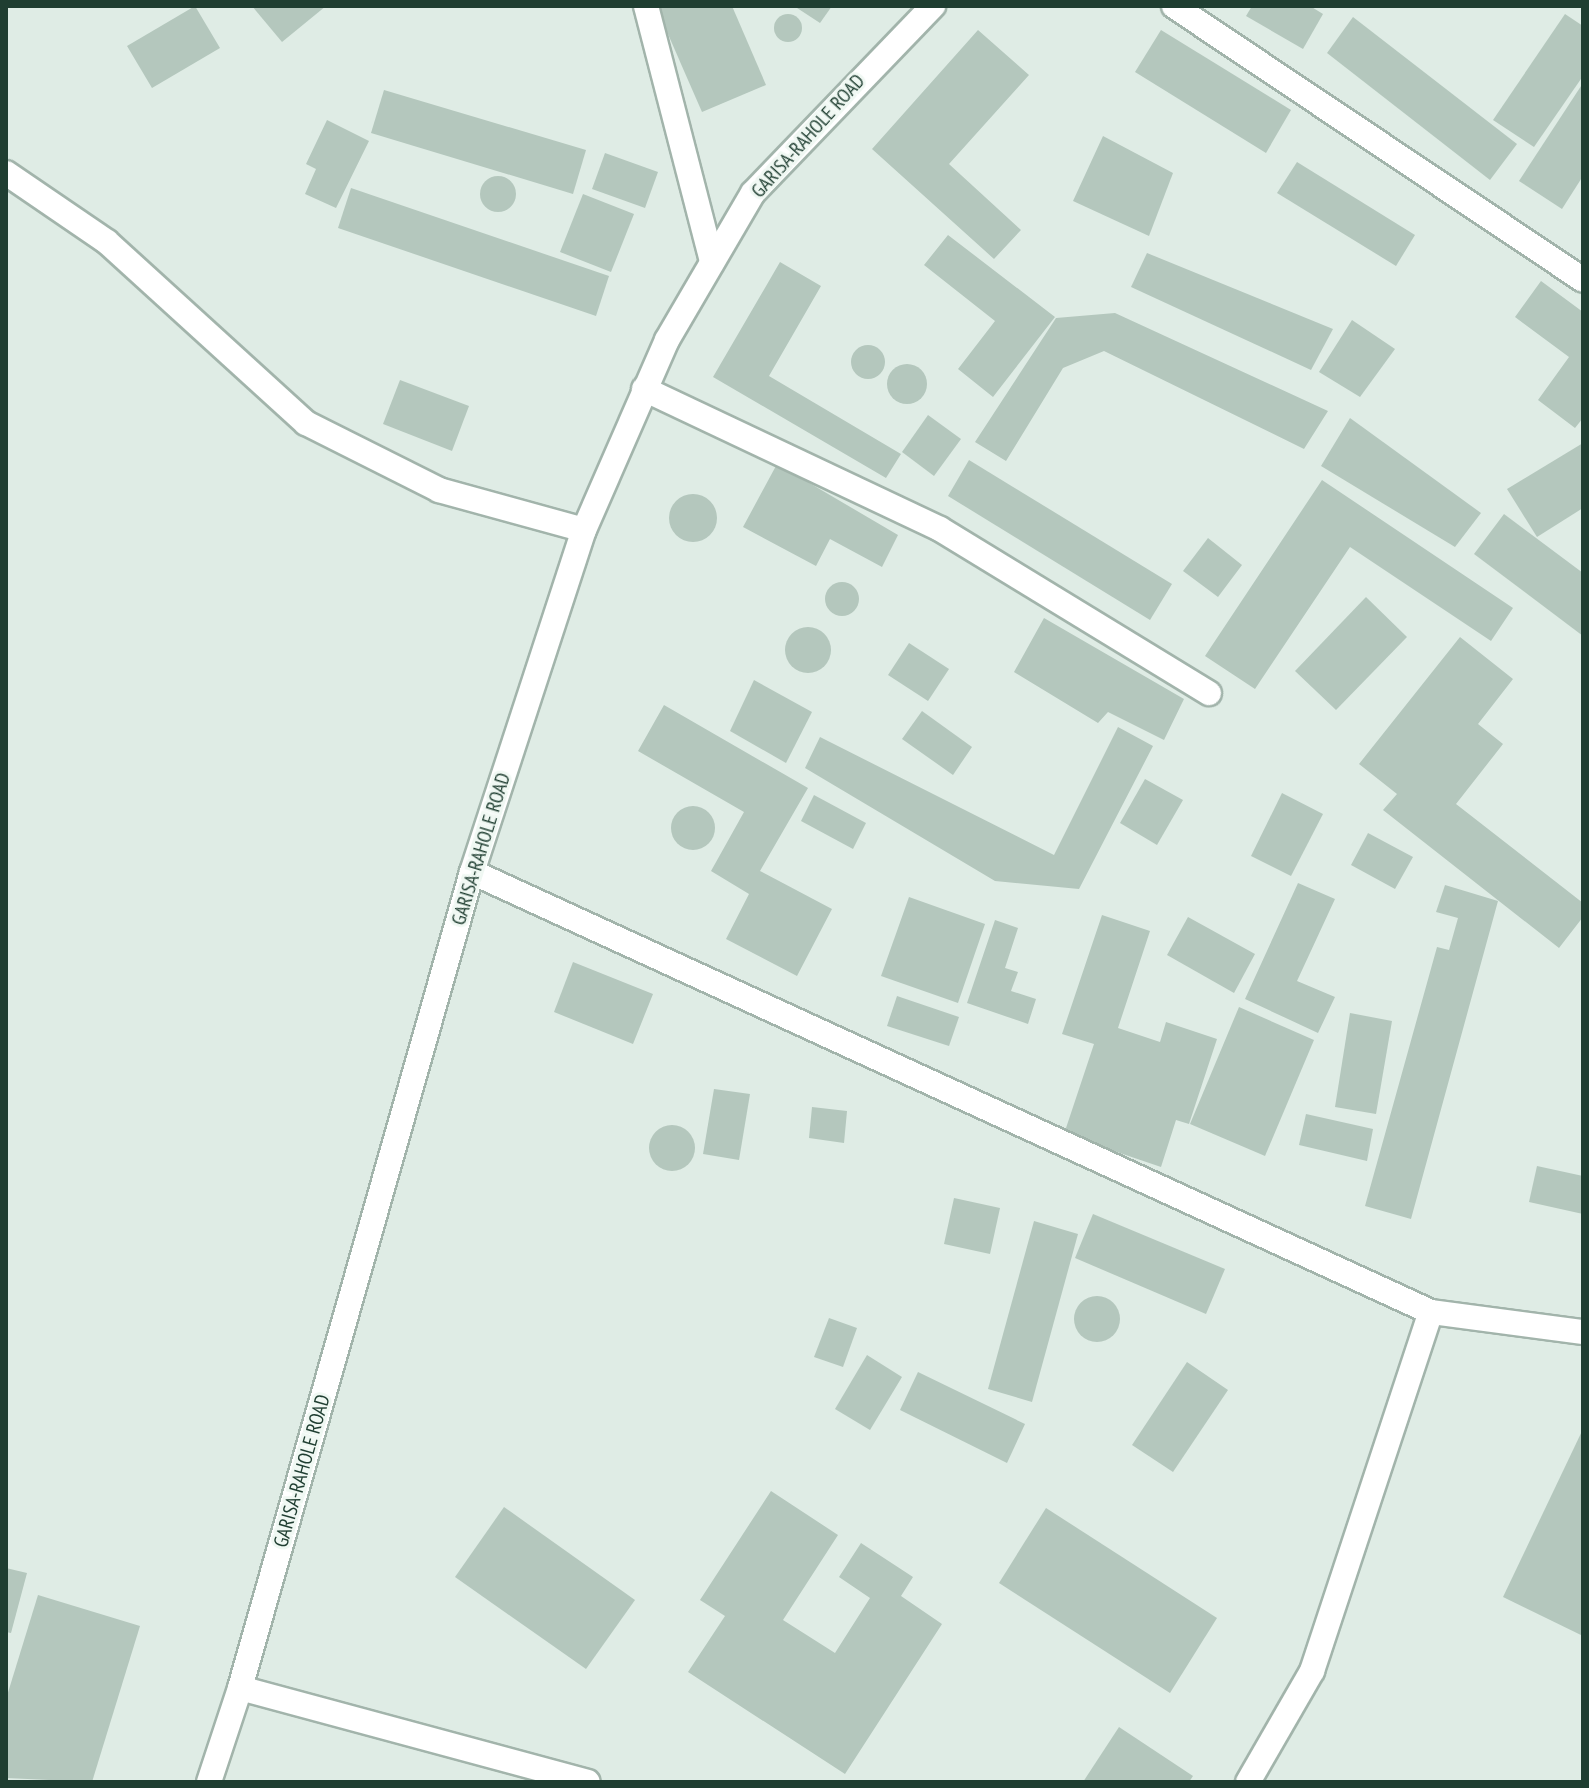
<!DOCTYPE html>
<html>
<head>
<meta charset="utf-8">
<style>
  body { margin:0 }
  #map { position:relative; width:1589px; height:1788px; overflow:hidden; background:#dfece5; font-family:"PT Sans Narrow",sans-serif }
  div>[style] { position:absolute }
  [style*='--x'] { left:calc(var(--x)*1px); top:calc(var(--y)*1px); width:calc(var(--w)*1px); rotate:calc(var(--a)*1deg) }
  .building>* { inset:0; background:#b4c7bd }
  .round { border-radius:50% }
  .roads { filter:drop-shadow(2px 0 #a2b4ab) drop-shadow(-2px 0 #a2b4ab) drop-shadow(0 2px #a2b4ab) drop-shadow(0 -2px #a2b4ab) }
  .minor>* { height:24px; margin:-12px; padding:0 12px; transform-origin:12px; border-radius:12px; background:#fff }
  span { translate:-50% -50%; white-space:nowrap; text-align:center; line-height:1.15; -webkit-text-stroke:6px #f0f8f3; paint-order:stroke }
  .street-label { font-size:20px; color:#1f3e31 }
  .frame { position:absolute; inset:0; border:8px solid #1f3e31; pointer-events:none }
</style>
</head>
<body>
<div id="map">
  <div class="building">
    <i style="clip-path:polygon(195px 6px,220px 48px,152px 88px,127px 46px)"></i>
    <i style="clip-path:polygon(252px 6px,326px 6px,282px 42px)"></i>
    <i style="clip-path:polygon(664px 6px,732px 6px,766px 85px,702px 112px,657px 9px)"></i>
    <i style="clip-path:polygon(794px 6px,832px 6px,820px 23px)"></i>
    <i style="clip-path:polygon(1252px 6px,1310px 6px,1323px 14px,1303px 49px,1246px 16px)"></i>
    <i style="clip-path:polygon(1565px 14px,1583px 26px,1583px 76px,1534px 147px,1493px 120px)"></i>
    <i class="round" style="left:774px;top:14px;width:28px;height:28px"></i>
    <i style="clip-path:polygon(1353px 17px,1517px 144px,1490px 180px,1327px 53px)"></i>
    <i style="clip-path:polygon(978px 30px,1029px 75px,949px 164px,1021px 230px,994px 259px,872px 149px)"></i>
    <i style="clip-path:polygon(1161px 30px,1291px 110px,1266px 153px,1135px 72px)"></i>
    <i style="clip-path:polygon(1583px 83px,1583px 176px,1562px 209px,1519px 181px)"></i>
    <i style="clip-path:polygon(384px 90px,586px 150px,573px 194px,371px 133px)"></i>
    <i style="clip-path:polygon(327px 120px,369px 141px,336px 208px,305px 194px,316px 169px,306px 164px)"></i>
    <i style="clip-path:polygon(1103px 136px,1173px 173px,1149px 236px,1073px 201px)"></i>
    <i style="clip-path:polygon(605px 153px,658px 172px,645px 208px,592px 189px)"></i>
    <i style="clip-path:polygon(1297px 162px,1415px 235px,1396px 266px,1277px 193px)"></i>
    <i class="round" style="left:480px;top:176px;width:36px;height:36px"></i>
    <i style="clip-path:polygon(351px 188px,609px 276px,596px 316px,338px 228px)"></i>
    <i style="clip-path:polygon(583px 194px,634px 214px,611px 272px,560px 252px)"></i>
    <i style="clip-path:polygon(948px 235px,1055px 317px,993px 397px,958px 369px,995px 321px,924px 265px)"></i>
    <i style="clip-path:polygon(1147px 253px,1333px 329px,1311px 370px,1131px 287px)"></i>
    <i style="clip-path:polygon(780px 262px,821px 286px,769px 376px,901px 454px,886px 478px,713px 377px)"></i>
    <i style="clip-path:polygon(1541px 281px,1583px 312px,1583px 418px,1575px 428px,1538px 400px,1569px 357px,1515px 317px)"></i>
    <i style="clip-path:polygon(1115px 313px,1328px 411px,1304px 449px,1104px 351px,1063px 368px,1006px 461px,975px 442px,1056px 318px)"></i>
    <i style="clip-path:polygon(1352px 320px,1395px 349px,1360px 397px,1319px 372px)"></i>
    <i class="round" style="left:851px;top:345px;width:34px;height:34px"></i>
    <i class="round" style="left:887px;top:364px;width:40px;height:40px"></i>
    <i style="clip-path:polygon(400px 380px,469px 406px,452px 451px,383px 424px)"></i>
    <i style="clip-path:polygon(928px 415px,961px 439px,934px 476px,902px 452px)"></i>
    <i style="clip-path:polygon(1350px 418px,1481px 513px,1455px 547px,1321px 466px)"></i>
    <i style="clip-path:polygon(1583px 443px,1583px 508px,1537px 537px,1507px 489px)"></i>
    <i style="clip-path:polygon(969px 460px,1172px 584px,1150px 620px,948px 496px)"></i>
    <i style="clip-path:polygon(777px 464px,898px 535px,882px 567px,830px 539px,816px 566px,743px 527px)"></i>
    <i style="clip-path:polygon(1322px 480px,1513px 608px,1491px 641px,1350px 547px,1255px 689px,1205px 656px)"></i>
    <i class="round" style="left:669px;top:494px;width:48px;height:48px"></i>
    <i style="clip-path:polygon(1504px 514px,1583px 573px,1583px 636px,1474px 554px)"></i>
    <i style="clip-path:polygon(1208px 538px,1242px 565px,1218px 597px,1183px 571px)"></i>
    <i class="round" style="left:825px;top:582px;width:34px;height:34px"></i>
    <i style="clip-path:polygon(1366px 597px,1407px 637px,1336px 710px,1295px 671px)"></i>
    <i style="clip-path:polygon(1044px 618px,1184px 699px,1164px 740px,1108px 712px,1098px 723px,1014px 672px)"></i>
    <i class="round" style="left:785px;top:627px;width:46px;height:46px"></i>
    <i style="clip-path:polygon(1460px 637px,1513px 679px,1478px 724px,1503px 744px,1456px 804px,1583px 903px,1583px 917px,1559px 948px,1383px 810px,1397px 794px,1359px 764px)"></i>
    <i style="clip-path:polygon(909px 643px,949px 669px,928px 701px,888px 675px)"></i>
    <i style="clip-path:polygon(754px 680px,812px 712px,786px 763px,730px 731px)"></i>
    <i style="clip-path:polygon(664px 705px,808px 788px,760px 871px,832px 909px,797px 976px,726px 939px,749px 894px,711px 871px,744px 812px,638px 751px)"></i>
    <i style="clip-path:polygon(922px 711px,972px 747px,953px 775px,902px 739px)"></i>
    <i style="clip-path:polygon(1118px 727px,1153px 746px,1079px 889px,995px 881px,805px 768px,820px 737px,1054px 855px)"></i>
    <i style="clip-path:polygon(1145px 779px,1183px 800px,1157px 845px,1120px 823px)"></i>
    <i style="clip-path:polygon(1282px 793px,1323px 814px,1291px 876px,1251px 856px)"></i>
    <i style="clip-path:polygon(814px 795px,866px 823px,853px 849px,801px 821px)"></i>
    <i class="round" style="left:671px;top:806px;width:44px;height:44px"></i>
    <i style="clip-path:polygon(1368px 833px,1413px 857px,1395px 889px,1351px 865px)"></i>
    <i style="clip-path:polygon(1298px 883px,1335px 899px,1297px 981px,1335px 997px,1318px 1033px,1245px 999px)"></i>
    <i style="clip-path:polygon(1445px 885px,1498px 901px,1411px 1219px,1365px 1206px,1437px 947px,1449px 950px,1458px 918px,1436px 912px)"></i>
    <i style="clip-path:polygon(909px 897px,985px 924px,958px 1003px,881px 976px)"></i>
    <i style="clip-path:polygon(1102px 915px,1150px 931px,1118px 1028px,1160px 1042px,1166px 1022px,1217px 1039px,1189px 1124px,1176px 1120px,1161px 1167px,1064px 1134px,1094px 1044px,1062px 1034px)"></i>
    <i style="clip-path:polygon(1188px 917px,1255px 954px,1234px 993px,1167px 955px)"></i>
    <i style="clip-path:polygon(995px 920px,1018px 928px,1005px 968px,1018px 972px,1011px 991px,1036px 999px,1028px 1024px,967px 1003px)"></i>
    <i style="clip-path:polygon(573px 962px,653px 994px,633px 1044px,554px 1012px)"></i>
    <i style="clip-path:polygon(897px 996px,959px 1017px,949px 1046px,887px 1026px)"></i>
    <i style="clip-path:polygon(1239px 1007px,1314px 1040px,1265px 1156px,1190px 1124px)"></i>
    <i style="clip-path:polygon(1350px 1013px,1392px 1021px,1376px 1114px,1335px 1107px)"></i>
    <i style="clip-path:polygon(714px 1089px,750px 1094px,739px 1160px,703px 1154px)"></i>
    <i style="clip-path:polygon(812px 1107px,847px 1111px,844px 1143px,809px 1138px)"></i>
    <i style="clip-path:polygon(1306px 1114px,1373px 1129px,1367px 1161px,1299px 1145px)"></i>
    <i class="round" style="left:649px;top:1125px;width:46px;height:46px"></i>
    <i style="clip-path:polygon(1537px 1166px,1583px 1176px,1583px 1214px,1529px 1202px)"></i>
    <i style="clip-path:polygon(954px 1198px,1000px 1208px,990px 1254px,944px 1244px)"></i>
    <i style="clip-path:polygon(1093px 1214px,1225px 1269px,1206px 1314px,1075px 1258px)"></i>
    <i style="clip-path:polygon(1034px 1221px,1078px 1234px,1032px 1402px,988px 1389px)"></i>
    <i class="round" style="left:1074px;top:1296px;width:46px;height:46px"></i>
    <i style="clip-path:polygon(829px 1318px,857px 1328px,843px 1367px,814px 1357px)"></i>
    <i style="clip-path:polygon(867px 1355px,902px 1377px,870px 1430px,835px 1409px)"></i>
    <i style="clip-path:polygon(1187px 1362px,1228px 1390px,1173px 1472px,1132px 1445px)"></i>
    <i style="clip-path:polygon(918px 1372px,1025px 1424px,1007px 1463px,900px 1410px)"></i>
    <i style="clip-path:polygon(1583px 1429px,1583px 1636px,1503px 1597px)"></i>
    <i style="clip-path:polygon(771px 1491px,838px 1535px,783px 1620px,835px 1653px,870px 1598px,839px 1577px,861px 1543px,913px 1577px,901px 1596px,942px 1624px,845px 1774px,688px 1672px,725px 1616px,700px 1600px)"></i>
    <i style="clip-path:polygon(504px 1507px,635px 1600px,586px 1669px,455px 1577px)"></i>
    <i style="clip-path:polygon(1046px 1508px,1217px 1618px,1170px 1693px,999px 1583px)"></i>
    <i style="clip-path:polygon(6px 1568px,27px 1573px,11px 1633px,6px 1632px)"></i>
    <i style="clip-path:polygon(38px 1595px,140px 1626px,92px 1782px,6px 1778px,6px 1699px)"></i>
    <i style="clip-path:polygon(1119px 1727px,1193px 1776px,1189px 1782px,1083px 1782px)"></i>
  </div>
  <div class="roads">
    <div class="minor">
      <i style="--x:646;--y:6;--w:264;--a:75.5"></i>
      <i style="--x:1174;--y:6;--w:492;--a:33.8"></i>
      <i style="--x:6;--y:173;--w:122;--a:34.3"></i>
      <i style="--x:107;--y:242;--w:269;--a:42.3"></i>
      <i style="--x:306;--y:423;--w:149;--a:26.7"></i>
      <i style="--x:439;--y:490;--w:150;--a:15.4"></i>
      <i style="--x:644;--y:389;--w:327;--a:25.3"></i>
      <i style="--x:940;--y:529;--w:315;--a:31.4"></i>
      <i style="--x:472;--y:872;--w:1055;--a:24.65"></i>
      <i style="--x:1431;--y:1312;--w:153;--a:7.5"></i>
      <i style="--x:240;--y:1688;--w:360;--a:15.1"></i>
      <i style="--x:209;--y:1782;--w:99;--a:-71.7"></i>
      <i style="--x:240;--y:1688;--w:848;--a:-74.13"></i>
      <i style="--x:472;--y:872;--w:360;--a:-71.9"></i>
      <i style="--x:584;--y:530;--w:207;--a:-66.4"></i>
      <i style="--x:667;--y:340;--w:170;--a:-59.7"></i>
      <i style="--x:753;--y:193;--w:260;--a:-46.1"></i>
      <i style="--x:1248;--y:1782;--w:128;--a:-60"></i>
      <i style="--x:1312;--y:1671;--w:378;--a:-71.7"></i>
    </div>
  </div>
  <div class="street-label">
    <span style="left:808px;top:136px;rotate:-48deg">GARISA-RAHOLE ROAD</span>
    <span style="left:481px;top:849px;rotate:-73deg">GARISA-RAHOLE ROAD</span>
    <span style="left:302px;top:1471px;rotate:-74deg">GARISA-RAHOLE ROAD</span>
  </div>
  <div class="frame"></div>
</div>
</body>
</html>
